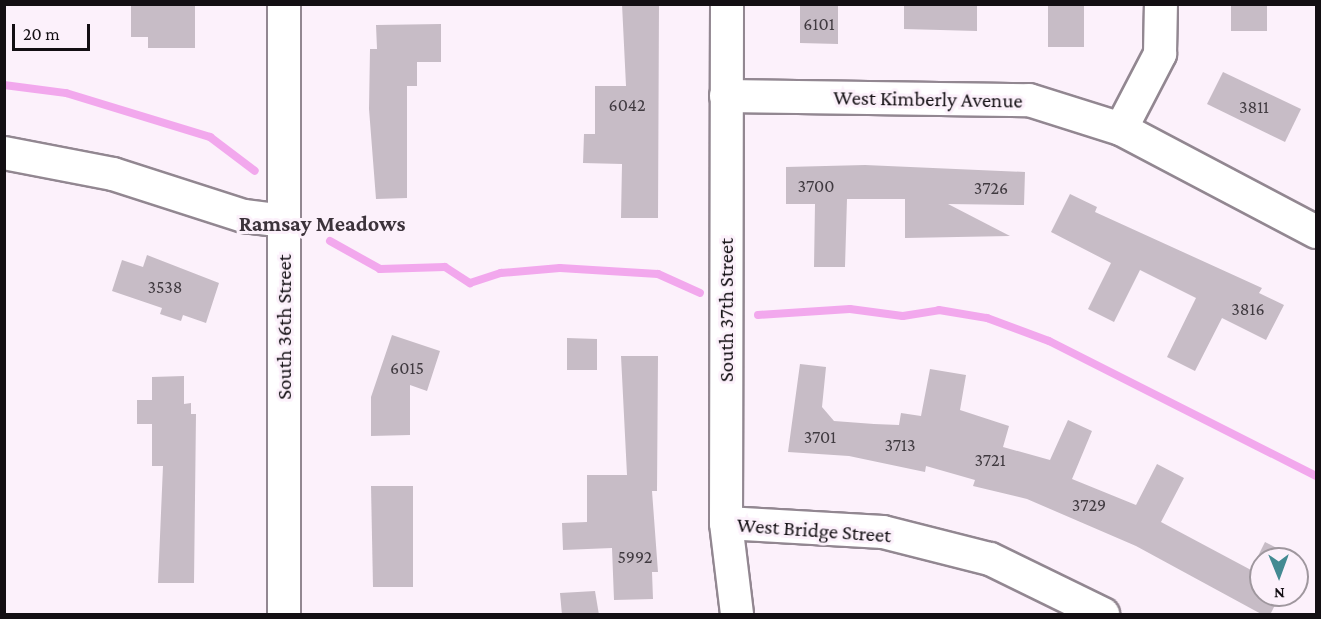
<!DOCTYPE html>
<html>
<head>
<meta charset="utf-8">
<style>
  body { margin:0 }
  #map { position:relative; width:1321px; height:619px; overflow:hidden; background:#fcf1fb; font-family:"Crimson Pro",serif }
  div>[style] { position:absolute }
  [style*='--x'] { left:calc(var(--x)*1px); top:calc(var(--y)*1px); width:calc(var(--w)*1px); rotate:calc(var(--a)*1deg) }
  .stream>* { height:8px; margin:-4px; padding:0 4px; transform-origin:4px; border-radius:4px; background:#f2a8ed }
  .building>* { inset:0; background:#c7bcc6 }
  .roads { filter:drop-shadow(2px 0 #928791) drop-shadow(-2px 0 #928791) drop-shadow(0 2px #928791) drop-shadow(0 -2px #928791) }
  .minor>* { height:32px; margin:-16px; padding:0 16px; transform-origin:16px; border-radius:16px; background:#fff }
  span { translate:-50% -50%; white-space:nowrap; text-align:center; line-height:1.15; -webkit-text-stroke:6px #fcf1fb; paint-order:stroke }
  .number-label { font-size:18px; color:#403a40 }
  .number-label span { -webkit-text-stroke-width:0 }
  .street-label { font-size:21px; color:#130f13 }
  .neighbourhood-label { font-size:22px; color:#3c333b; font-weight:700 }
  .frame { position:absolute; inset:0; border:6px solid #130f13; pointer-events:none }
  .north { position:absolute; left:1249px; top:547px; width:60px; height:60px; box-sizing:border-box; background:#fcf1fb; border:2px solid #9f979e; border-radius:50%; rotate:179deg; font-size:16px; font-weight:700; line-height:24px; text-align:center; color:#130f13 }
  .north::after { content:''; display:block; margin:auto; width:21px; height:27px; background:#438a92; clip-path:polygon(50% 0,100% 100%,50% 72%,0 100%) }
  .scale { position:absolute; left:12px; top:24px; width:78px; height:27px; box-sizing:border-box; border:3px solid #130f13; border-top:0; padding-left:8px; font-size:18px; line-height:21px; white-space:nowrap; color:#130f13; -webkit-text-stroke:4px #fcf1fb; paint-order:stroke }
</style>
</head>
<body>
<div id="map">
  <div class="stream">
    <i style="--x:4;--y:85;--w:63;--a:7.4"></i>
    <i style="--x:66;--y:93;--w:151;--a:17"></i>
    <i style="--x:210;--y:137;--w:56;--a:37.1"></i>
    <i style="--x:330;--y:241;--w:57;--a:29.2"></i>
    <i style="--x:380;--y:269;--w:65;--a:-1.8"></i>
    <i style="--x:445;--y:267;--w:30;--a:33"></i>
    <i style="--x:470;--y:283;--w:33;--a:-18"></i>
    <i style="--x:501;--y:273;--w:59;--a:-4.8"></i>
    <i style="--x:560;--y:268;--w:98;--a:3.5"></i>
    <i style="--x:658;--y:274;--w:46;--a:24.3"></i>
    <i style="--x:758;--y:315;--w:92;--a:-3.7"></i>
    <i style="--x:850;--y:309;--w:53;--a:7.5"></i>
    <i style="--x:903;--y:316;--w:36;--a:-9"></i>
    <i style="--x:939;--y:310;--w:49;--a:9.5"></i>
    <i style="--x:987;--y:318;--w:66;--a:20.4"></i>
    <i style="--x:1049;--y:341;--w:299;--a:26.8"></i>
  </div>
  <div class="building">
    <i style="clip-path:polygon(131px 4px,195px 4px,195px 48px,148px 48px,148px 37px,131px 37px)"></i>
    <i style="clip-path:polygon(622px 4px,659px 4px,658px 218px,621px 218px,622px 164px,583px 163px,584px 134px,595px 134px,595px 86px,626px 86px)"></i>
    <i style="clip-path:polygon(800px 4px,838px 4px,838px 44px,800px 43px)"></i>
    <i style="clip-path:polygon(904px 4px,977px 4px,977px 31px,904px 29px)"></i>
    <i style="clip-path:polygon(1048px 4px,1084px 4px,1084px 47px,1048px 47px)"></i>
    <i style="clip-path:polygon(1231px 4px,1267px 4px,1267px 31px,1231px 31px)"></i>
    <i style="clip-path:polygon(441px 24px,441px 62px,417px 62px,417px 86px,407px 86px,407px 198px,376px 199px,369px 109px,370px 49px,377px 49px,376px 25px)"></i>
    <i style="clip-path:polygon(1223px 72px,1301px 109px,1285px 142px,1207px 104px)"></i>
    <i style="clip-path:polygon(865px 165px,1025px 172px,1024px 205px,948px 204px,1010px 236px,905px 238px,905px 199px,847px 199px,845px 267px,814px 267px,815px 204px,786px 204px,786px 167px)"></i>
    <i style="clip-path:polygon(1070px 194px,1097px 207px,1095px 212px,1262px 288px,1259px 293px,1284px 305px,1266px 340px,1222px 318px,1195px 371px,1167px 357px,1196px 298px,1140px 270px,1114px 322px,1088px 309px,1111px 263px,1051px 232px)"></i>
    <i style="clip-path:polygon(147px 255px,219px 283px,206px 323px,183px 315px,181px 321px,160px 314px,162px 308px,112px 291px,122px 260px,143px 267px)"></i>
    <i style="clip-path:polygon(392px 335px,440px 351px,427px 391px,410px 385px,410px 435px,371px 436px,371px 397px)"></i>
    <i style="clip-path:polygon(567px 338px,597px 339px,597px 370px,567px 370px)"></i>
    <i style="clip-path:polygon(621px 356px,658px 356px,657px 491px,652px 491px,658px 572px,652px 572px,653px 599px,614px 600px,612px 548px,563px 550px,562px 523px,587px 522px,587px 475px,627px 475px)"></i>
    <i style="clip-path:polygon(800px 364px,826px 367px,822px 407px,834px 421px,874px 424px,899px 425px,901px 413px,921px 416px,930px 369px,966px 375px,960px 410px,1009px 426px,1003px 447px,1050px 460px,1068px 420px,1092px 431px,1072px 479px,1136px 505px,1157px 464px,1184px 478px,1161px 522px,1251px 570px,1265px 542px,1298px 559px,1261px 559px,1261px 595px,1280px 595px,1270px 615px,1263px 615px,1136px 546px,1027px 499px,973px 486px,975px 480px,926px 466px,925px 472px,849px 456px,788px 452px)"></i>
    <i style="clip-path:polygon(184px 376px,184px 404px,191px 403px,191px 414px,196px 414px,194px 583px,158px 583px,163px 466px,152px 466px,152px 424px,137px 424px,137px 400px,152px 400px,152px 377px)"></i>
    <i style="clip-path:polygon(371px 486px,413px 486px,413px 587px,373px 587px)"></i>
    <i style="clip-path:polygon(595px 591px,599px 615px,562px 615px,560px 593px)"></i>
  </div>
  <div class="roads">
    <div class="minor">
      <i style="--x:284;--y:4;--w:610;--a:90"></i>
      <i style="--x:727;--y:4;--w:519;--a:90.11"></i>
      <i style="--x:726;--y:523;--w:92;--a:83.1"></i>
      <i style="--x:726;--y:96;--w:303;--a:0.8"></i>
      <i style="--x:1029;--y:100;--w:96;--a:17.5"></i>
      <i style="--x:1121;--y:129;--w:221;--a:27.8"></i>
      <i style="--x:1121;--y:129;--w:85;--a:-62.5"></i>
      <i style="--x:1160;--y:54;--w:50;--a:-88.9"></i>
      <i style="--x:4;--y:153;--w:111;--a:10.9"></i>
      <i style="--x:113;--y:174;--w:138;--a:17.8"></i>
      <i style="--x:244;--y:216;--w:40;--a:7.1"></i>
      <i style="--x:726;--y:523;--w:157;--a:3.3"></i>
      <i style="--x:883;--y:532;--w:110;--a:14.2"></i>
      <i style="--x:990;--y:559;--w:126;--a:26"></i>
    </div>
  </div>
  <div class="number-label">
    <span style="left:819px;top:24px">6101</span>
    <span style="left:627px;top:105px">6042</span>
    <span style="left:1254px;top:107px">3811</span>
    <span style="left:816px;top:186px">3700</span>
    <span style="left:991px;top:188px">3726</span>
    <span style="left:165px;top:287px">3538</span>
    <span style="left:1248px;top:309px">3816</span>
    <span style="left:407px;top:368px">6015</span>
    <span style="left:820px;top:437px">3701</span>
    <span style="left:900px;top:445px">3713</span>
    <span style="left:990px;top:460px">3721</span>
    <span style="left:1089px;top:505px">3729</span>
    <span style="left:635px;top:557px">5992</span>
  </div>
  <div class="street-label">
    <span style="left:928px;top:99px;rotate:1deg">West Kimberly Avenue</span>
    <span style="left:726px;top:310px;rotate:-90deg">South 37th Street</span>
    <span style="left:284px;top:327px;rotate:-90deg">South 36th Street</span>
    <span style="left:814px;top:530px;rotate:4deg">West Bridge Street</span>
  </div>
  <div class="neighbourhood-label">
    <span style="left:322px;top:224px">Ramsay Meadows</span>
  </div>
  <div class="frame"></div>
  <div class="north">N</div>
  <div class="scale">20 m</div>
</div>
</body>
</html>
